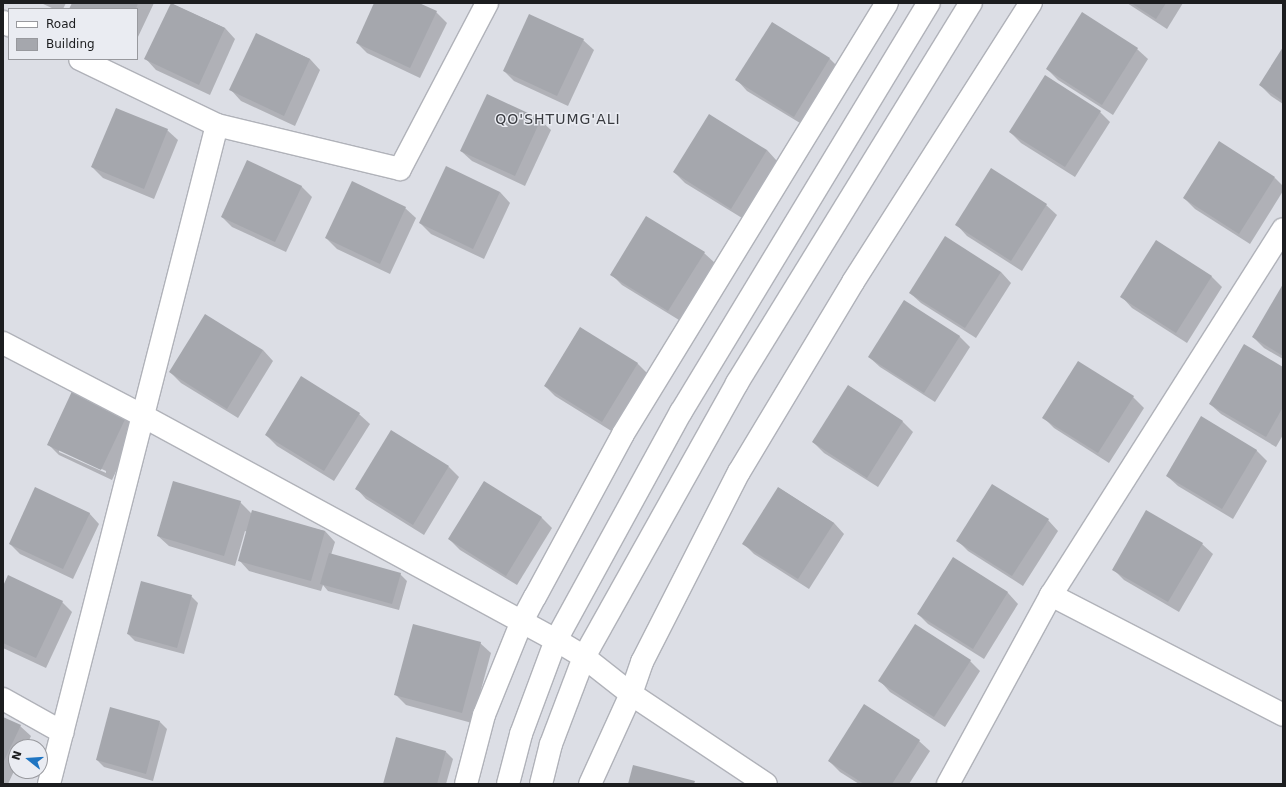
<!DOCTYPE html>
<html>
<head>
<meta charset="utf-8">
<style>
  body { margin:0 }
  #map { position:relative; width:1286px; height:787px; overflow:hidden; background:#dcdee5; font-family:"DejaVu Sans",sans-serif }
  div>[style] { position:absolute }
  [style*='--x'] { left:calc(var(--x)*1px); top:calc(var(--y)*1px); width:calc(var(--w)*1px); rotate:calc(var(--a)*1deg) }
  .shadow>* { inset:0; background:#0003 }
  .building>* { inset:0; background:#a5a7ad }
  .roads { filter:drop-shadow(1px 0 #b0b2b9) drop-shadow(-1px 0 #b0b2b9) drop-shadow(0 1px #b0b2b9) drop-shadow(0 -1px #b0b2b9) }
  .minor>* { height:22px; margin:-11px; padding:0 11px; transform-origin:11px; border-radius:11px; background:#fff }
  .major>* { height:22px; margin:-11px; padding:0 11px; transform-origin:11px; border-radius:11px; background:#fff }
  span { translate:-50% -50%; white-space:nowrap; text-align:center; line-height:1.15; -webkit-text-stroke:3px #eaecf2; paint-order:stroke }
  .quarter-label { font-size:14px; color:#383a3f; letter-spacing:1px }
  .frame { position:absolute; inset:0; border:4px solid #1c1d1f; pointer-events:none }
  .legend { position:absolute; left:8px; top:8px; width:130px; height:52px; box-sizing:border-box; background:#eaecf2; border:1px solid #98999e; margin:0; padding:5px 7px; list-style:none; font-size:12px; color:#1c1d1f }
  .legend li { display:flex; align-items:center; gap:8px; height:20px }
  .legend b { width:20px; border:1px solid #98999e }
  .north { position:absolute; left:8px; top:739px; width:40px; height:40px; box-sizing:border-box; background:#eaecf2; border:1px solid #98999e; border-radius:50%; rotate:287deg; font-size:11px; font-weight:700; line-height:16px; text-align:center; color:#1c1d1f }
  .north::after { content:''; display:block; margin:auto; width:14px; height:18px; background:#1f75c2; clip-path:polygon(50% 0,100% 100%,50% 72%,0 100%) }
</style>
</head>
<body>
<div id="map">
  <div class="shadow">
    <i style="clip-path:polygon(41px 3px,66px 3px,63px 9px,54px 9px)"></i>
    <i style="clip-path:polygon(73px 3px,154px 3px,137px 39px,137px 9px,70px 9px)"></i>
    <i style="clip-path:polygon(375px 3px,417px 3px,436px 12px,447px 23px,420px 78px,367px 53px,357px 43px)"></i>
    <i style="clip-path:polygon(1127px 3px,1183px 3px,1167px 29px)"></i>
    <i style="clip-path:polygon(172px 4px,225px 28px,235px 39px,210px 95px,156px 70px,146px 59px)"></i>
    <i style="clip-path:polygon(772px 23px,830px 59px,840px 69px,805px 126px,747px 91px,737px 80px)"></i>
    <i style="clip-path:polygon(257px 35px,310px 59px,320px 70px,295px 126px,241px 101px,231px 90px)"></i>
    <i style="clip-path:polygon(583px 40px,594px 50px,568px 106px,514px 81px,504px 71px)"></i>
    <i style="clip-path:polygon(1137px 49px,1148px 59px,1113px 115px,1058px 80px,1047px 69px)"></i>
    <i style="clip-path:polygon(1283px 49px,1283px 104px,1271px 96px,1260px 85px)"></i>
    <i style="clip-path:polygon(1100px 112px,1110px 122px,1075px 177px,1021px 143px,1010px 132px)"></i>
    <i style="clip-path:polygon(540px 120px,551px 130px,525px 186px,472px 161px,461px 151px)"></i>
    <i style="clip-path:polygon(167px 130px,178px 140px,154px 199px,103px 178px,92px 167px)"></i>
    <i style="clip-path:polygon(767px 150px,777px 161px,742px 218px,685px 183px,674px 172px)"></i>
    <i style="clip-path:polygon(1275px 178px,1283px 186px,1283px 191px,1250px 244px,1195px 209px,1184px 198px)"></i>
    <i style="clip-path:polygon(301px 186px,312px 197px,286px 252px,232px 227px,222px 217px)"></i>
    <i style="clip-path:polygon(500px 192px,510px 203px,484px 259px,431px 234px,420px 223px)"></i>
    <i style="clip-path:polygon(1046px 205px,1057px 215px,1022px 271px,967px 236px,957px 225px)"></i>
    <i style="clip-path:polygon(405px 208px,416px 218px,390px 274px,337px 249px,326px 238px)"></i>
    <i style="clip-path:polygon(1157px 242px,1212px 277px,1222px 287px,1187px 343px,1132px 308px,1122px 297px)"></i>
    <i style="clip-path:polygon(704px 253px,715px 263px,679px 320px,622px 285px,611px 274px)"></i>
    <i style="clip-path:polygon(1001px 272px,1011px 283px,976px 338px,921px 303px,910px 293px)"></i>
    <i style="clip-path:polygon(1283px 286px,1283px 359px,1264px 348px,1253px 337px)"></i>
    <i style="clip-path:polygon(580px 328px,638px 364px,648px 374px,613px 432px,555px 396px,545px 386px)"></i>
    <i style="clip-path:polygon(959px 336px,970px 347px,935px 402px,880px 367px,869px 357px)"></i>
    <i style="clip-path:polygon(263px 350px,273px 361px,238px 418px,181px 383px,170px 372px)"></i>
    <i style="clip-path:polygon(1283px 369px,1283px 435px,1276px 447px,1221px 414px,1210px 404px)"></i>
    <i style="clip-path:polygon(848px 387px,903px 422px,913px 432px,878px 487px,824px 453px,813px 442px)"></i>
    <i style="clip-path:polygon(evenodd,74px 389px,138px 424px,112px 480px,59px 455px,48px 444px,74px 389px,59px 449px,106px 471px,106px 473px,59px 452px,59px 449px)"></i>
    <i style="clip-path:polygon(1133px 397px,1144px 408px,1109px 463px,1054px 428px,1043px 417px)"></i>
    <i style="clip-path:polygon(359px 414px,370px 424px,334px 481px,277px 446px,266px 435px)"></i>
    <i style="clip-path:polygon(1256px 450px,1267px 461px,1233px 519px,1178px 486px,1167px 476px)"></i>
    <i style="clip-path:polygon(449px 467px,459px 477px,424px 535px,366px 499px,356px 488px)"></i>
    <i style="clip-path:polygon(484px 482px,542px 518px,552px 528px,517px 585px,460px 550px,449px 539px)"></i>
    <i style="clip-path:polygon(779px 488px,834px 523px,844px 534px,809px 589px,754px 554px,744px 544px)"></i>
    <i style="clip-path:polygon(240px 502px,252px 514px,325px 531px,335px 542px,331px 555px,400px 574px,407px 581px,399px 610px,328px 591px,323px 585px,321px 591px,249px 571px,239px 560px,247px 532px,245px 531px,235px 566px,169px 546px,158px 536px)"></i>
    <i style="clip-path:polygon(89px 513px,99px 524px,73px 579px,20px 554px,10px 544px)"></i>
    <i style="clip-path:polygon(1048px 520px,1058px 531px,1023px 586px,968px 551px,958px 541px)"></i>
    <i style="clip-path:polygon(1202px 544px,1213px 554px,1179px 612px,1124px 580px,1113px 569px)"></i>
    <i style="clip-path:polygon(953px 558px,1008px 593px,1018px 604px,984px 659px,928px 624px,918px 614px)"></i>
    <i style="clip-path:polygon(3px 588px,62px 602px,72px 612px,46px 668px,3px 648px)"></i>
    <i style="clip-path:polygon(191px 596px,198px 603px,184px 654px,135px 641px,128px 634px)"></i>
    <i style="clip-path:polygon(480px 643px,491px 653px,472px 723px,406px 705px,396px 695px)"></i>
    <i style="clip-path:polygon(970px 661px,980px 671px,945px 727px,890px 692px,880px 681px)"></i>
    <i style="clip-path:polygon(3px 718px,20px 726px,31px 736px,26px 747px,16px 747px,16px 767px,8px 784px,3px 784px)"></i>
    <i style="clip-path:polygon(160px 722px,167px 729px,153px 781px,104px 767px,97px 760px)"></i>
    <i style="clip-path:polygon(919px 741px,930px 751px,909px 784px,859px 784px,840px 772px,829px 761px)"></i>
    <i style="clip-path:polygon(446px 752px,453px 759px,446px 784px,384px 784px)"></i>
  </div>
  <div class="building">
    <i style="clip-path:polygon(72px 3px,138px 3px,136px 9px,69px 9px)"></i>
    <i style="clip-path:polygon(171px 3px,225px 28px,199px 85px,144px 59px)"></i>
    <i style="clip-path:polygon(374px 3px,419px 3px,437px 11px,410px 68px,356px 43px)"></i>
    <i style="clip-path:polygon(1131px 3px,1166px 3px,1156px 19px)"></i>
    <i style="clip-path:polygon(1082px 12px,1138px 48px,1102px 105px,1046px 69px)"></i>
    <i style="clip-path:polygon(529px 14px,584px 39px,557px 96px,503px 71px)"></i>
    <i style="clip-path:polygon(772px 22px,830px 58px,794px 117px,735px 80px)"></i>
    <i style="clip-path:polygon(256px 33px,310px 59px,284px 116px,229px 90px)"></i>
    <i style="clip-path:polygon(1283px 47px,1283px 101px,1259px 85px)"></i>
    <i style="clip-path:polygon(1045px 75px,1101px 111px,1065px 167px,1009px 132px)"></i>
    <i style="clip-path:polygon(487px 94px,541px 119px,515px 176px,460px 151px)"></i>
    <i style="clip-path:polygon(116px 108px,168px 129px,144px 189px,91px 167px)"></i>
    <i style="clip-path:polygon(709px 114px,767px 150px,731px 209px,673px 172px)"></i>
    <i style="clip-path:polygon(1219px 141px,1275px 177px,1239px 234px,1183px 198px)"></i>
    <i style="clip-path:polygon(247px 160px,302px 186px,275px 242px,221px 217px)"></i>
    <i style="clip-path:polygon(446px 166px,500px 192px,473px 249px,419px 223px)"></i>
    <i style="clip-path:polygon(991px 168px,1047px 204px,1011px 261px,955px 225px)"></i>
    <i style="clip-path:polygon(352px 181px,406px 207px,380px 264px,325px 238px)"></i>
    <i style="clip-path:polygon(646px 216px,705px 252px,668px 311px,610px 275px)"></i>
    <i style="clip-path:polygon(945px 236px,1001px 272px,965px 328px,909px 293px)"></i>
    <i style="clip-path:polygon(1156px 240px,1212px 276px,1176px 333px,1120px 297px)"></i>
    <i style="clip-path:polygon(1283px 284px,1283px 356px,1252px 337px)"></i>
    <i style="clip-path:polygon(904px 300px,960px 336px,924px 393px,868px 357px)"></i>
    <i style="clip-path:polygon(205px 314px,263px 350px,227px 409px,169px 372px)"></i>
    <i style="clip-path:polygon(580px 327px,638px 363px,602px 422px,544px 386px)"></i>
    <i style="clip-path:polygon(1244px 344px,1283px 367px,1283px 407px,1266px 437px,1209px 404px)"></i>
    <i style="clip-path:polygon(1078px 361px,1134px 396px,1098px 453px,1042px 418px)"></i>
    <i style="clip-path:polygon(301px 376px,360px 413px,324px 471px,265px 435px)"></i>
    <i style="clip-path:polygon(848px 385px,903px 421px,867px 478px,812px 442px)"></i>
    <i style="clip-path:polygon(74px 387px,128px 413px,101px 470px,47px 445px)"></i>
    <i style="clip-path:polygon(1201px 416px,1257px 450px,1222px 509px,1166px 476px)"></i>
    <i style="clip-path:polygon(391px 430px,449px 466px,413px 525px,355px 489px)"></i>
    <i style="clip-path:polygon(173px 481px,241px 501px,224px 556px,157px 536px)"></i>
    <i style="clip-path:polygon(484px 481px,542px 517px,506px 576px,448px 539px)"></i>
    <i style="clip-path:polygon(992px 484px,1049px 519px,1012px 576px,956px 541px)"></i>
    <i style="clip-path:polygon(35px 487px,90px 513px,63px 569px,9px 544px)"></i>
    <i style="clip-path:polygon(778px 487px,834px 523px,798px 579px,742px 544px)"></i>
    <i style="clip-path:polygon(252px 510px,325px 531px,311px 581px,238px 561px)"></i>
    <i style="clip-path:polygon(1146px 510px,1203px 543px,1168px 602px,1112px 570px)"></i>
    <i style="clip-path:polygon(329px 553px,401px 573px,392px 604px,320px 584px)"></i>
    <i style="clip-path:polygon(953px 557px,1008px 592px,973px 649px,917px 614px)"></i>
    <i style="clip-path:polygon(8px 575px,63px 601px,36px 658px,3px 643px,3px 586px)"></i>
    <i style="clip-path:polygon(141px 581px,192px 595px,177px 648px,127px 634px)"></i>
    <i style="clip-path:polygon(413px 624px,481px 642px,462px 713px,394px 695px)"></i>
    <i style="clip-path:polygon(915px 624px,971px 660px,934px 717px,878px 681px)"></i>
    <i style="clip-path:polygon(864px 704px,920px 740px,892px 784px,864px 784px,828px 761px)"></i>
    <i style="clip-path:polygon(110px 707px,160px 721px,146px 774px,96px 760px)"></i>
    <i style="clip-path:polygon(3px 717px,21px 725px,3px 763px)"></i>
    <i style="clip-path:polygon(396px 737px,446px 751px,437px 784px,383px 784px)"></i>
    <i style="clip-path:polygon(633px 765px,695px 781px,694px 784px,628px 784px)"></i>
  </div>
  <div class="roads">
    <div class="minor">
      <i style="--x:3;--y:22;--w:7;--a:27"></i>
      <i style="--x:217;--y:125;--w:188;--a:13.5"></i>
      <i style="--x:400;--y:169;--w:187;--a:-62.3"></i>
      <i style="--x:3;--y:343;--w:158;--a:27.5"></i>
      <i style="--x:143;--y:416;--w:470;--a:28.5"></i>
      <i style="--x:556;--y:640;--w:33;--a:31"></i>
      <i style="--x:584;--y:657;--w:60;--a:38.2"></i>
      <i style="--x:631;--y:694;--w:162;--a:33.7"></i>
      <i style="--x:1051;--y:595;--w:261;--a:27.3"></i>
      <i style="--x:3;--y:699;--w:68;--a:29.2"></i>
      <i style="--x:49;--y:784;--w:680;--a:-75.7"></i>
      <i style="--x:217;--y:125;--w:152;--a:-154.3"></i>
      <i style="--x:466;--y:784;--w:71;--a:-75.4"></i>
      <i style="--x:484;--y:715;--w:101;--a:-68"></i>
      <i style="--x:522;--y:621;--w:27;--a:-62"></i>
      <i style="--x:535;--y:597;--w:185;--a:-61.6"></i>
      <i style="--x:623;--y:434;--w:505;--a:-58.51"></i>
      <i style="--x:590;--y:784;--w:99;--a:-65.5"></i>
      <i style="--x:631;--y:694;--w:34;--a:-71"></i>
      <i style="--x:642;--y:662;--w:213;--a:-63"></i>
      <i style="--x:739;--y:472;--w:222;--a:-59"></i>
      <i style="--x:853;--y:282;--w:331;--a:-57.5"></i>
      <i style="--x:948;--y:784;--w:215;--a:-61.4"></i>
      <i style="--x:1051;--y:595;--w:433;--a:-57.6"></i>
    </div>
    <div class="major">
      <i style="--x:508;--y:784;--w:52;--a:-75.4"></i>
      <i style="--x:521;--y:734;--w:100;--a:-69.6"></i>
      <i style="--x:556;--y:640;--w:260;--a:-61.3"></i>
      <i style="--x:681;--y:412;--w:478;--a:-58.8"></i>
      <i style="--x:541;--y:784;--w:41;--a:-76"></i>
      <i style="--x:551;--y:744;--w:93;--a:-69.2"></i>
      <i style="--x:584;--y:657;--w:314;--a:-60.8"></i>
      <i style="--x:737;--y:383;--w:446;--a:-58.4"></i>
    </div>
  </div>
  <div class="quarter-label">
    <span style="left:558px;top:119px">QO'SHTUMG'ALI</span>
  </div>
  <div class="frame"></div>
  <ul class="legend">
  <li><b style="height:5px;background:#fff"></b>Road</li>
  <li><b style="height:11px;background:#a5a7ad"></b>Building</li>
  </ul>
  <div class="north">N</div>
</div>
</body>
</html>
